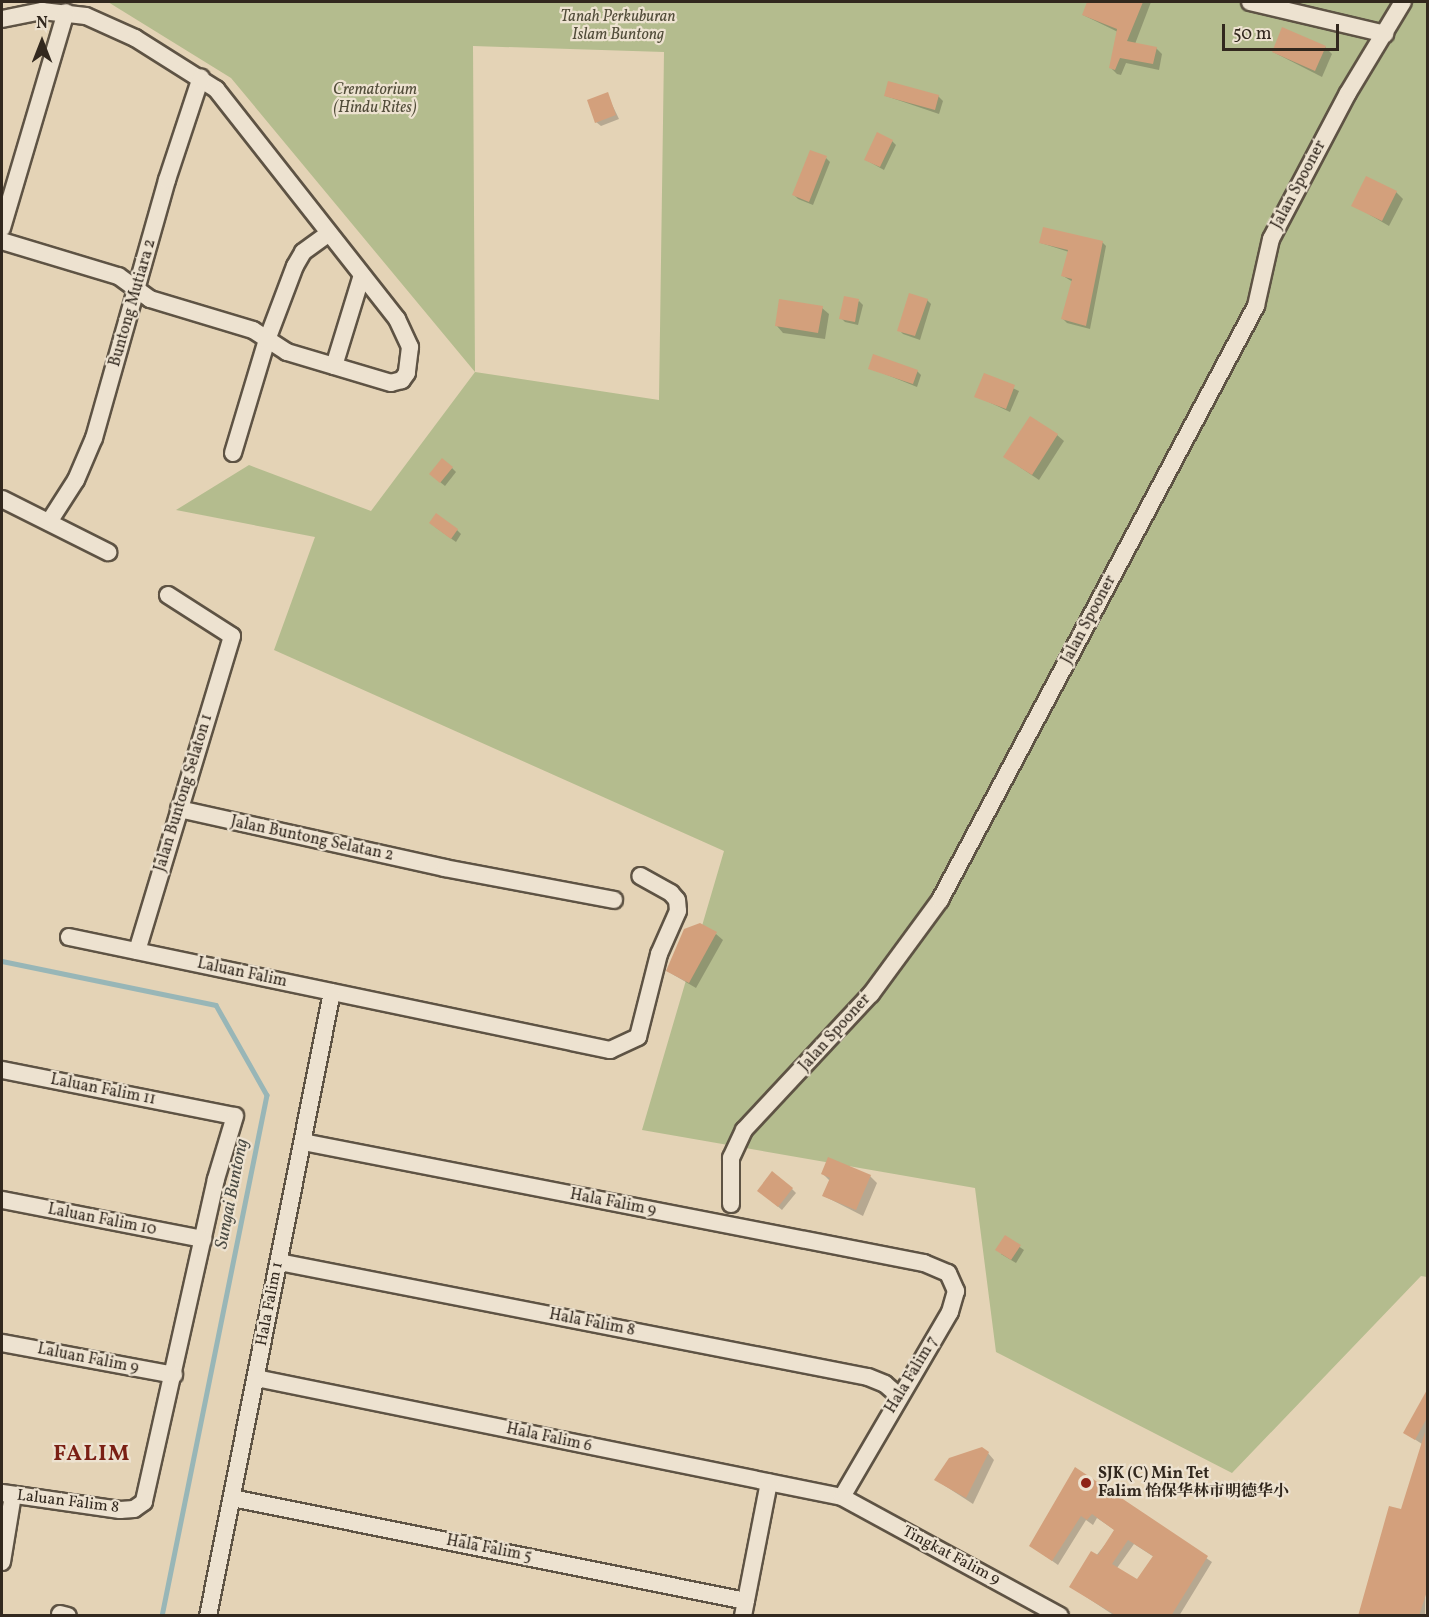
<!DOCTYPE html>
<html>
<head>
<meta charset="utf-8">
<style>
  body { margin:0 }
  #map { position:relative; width:1429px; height:1617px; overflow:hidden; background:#e4d3b6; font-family:Vollkorn,"Noto Serif SC",serif }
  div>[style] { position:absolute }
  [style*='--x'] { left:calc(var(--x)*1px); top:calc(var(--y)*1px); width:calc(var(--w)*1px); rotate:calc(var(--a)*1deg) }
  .green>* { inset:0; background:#b4bc8e }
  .shadow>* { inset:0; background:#0003 }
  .stream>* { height:4.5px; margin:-2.25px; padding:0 2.25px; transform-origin:2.25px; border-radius:2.25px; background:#98b6b7 }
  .building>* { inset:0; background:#d3a07c }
  .roads { filter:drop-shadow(2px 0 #5e5344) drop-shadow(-2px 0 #5e5344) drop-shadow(0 2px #5e5344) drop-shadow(0 -2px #5e5344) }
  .minor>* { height:16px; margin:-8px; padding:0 8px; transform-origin:8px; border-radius:8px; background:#ede2d0 }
  .dots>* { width:16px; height:16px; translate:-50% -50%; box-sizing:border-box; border:3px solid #ede2d0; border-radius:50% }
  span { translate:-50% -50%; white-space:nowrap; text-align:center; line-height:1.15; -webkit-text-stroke:4.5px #ede2d0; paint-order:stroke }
  .park-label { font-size:16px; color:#524d3a; font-style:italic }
  .street-label { font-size:16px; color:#32281e }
  .poi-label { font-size:16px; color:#32281e; font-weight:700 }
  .left { translate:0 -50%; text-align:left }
  .water-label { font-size:18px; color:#4c4c44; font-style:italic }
  .district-label { font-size:22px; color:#7a1f14; font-weight:700; letter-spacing:1.5px }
  .frame { position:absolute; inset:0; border:3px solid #32281e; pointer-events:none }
  .north { position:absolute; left:12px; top:12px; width:60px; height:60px; -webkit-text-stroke:4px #ede2d0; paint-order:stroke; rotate:0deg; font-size:16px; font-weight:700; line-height:24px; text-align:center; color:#32281e }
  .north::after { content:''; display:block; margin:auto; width:21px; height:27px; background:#32281e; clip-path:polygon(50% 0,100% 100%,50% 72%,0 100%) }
  .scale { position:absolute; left:1222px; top:24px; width:117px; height:27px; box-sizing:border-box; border:3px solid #32281e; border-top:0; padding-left:8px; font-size:18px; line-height:21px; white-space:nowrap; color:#32281e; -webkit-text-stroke:4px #ede2d0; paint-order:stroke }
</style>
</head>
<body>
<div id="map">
  <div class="green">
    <i style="clip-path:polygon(evenodd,108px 2px,1427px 2px,1427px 1277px,1421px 1276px,1232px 1473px,996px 1352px,975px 1188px,642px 1130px,724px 851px,274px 650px,315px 537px,176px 510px,249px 465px,371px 511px,475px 372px,231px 78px,108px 2px,473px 46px,664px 52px,659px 400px,475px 372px,473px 46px)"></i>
  </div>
  <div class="shadow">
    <i style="clip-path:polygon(1089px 2px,1151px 2px,1135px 44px,1156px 48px,1162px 54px,1159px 70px,1126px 63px,1121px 75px,1117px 74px,1111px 68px,1118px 32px,1083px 15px)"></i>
    <i style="clip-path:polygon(1325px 47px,1332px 54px,1322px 77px,1273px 52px)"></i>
    <i style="clip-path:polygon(607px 94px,619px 119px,601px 126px,596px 122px)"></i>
    <i style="clip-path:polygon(886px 96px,938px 96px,943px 101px,939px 114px)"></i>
    <i style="clip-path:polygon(892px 141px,896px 145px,884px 170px,866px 160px)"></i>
    <i style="clip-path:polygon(826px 158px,830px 162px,813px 205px,798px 199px,794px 195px)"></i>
    <i style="clip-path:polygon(1396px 192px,1403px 199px,1389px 226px,1353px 205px)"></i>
    <i style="clip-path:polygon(1102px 242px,1106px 246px,1090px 329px,1067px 323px,1063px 319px,1073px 282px,1063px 276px,1069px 252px,1041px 243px)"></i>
    <i style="clip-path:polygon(927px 300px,931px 304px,920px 340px,903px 334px,899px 330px)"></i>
    <i style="clip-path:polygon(859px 301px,863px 305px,858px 325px,845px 322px,841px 318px)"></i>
    <i style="clip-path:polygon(822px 308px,829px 314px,825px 339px,783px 333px,777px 326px)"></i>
    <i style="clip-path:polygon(870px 368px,917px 371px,921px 375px,917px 387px)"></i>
    <i style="clip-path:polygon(984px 375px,1019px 391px,1010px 412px,976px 396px)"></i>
    <i style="clip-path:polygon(1057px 435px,1064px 441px,1039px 480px,1005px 457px)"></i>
    <i style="clip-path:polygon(452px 468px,456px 472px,445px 486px,435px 478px)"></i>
    <i style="clip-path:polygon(435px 527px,457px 530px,461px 534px,456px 542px)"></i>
    <i style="clip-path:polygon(716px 934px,723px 940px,696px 988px,667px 971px)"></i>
    <i style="clip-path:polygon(823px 1174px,870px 1176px,877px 1183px,863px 1216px,824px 1196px,830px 1181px)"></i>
    <i style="clip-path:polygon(792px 1189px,796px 1193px,782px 1210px,763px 1194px)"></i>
    <i style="clip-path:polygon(1005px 1237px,1024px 1250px,1016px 1263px,1001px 1254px)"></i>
    <i style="clip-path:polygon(1428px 1403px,1425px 1616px,1359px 1616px,1402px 1511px,1422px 1444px,1405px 1433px)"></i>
    <i style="clip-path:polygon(988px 1453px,994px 1460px,973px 1504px,936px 1480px)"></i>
    <i style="clip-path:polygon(evenodd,1075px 1469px,1212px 1562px,1179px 1616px,1115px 1616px,1071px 1587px,1116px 1531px,1097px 1518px,1093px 1525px,1086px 1520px,1058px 1565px,1031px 1546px,1075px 1469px,1134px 1544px,1154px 1557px,1138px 1581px,1117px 1568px,1134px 1544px)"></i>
  </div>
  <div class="stream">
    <i style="--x:2;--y:961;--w:218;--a:11.6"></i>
    <i style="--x:216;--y:1005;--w:103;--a:60.5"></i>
    <i style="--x:267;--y:1095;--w:531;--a:101.39"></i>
  </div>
  <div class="building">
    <i style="clip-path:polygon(1087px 2px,1143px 2px,1127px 41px,1157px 47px,1153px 64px,1120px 58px,1115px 70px,1109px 68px,1117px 29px,1082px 15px)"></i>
    <i style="clip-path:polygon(1282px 27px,1326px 46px,1315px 71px,1272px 52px)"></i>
    <i style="clip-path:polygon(888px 81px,939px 95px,935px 110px,884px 96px)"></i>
    <i style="clip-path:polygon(608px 92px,616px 115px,595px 123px,587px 100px)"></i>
    <i style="clip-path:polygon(877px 132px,893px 140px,880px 167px,864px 160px)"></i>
    <i style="clip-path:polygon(810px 150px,827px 156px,809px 202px,792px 195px)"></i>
    <i style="clip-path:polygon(1366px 176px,1397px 191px,1382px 221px,1351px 206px)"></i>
    <i style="clip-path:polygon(1043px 227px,1103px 241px,1086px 326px,1061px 319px,1072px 279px,1061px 276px,1068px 250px,1039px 243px)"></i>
    <i style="clip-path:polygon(909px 293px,928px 299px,915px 336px,897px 331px)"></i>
    <i style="clip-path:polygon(844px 296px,859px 299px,855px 322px,839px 319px)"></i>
    <i style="clip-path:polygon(779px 299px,823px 306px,818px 333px,775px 326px)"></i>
    <i style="clip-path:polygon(873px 354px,918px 370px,913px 384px,868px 369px)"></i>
    <i style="clip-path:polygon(984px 373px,1015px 385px,1006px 409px,974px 397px)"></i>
    <i style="clip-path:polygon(1030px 416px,1058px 434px,1032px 475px,1003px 457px)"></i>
    <i style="clip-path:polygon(442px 458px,453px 467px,440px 483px,429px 474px)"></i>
    <i style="clip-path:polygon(436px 513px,458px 529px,451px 539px,429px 523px)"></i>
    <i style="clip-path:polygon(700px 923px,717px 932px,689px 983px,666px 971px,684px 929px)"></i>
    <i style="clip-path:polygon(828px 1157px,871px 1175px,856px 1210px,822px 1196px,830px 1178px,821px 1174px)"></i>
    <i style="clip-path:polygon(772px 1171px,793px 1188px,778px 1207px,757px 1191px)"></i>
    <i style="clip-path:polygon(1005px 1235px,1021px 1245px,1011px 1260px,995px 1250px)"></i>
    <i style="clip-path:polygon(1428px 1388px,1428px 1416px,1415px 1440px,1403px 1433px)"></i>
    <i style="clip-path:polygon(1425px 1432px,1428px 1588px,1419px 1616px,1358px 1616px,1389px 1506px,1401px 1509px)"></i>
    <i style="clip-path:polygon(982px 1447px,989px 1452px,966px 1498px,934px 1480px,949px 1458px)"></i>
    <i style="clip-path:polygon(evenodd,1075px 1467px,1208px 1556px,1171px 1616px,1117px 1616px,1069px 1587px,1091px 1551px,1098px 1555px,1114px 1530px,1092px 1514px,1087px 1520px,1081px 1516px,1052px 1561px,1029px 1546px,1075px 1467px,1128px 1540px,1153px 1556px,1137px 1579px,1112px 1564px,1128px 1540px)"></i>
  </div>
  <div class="roads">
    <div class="minor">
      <i style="--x:1250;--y:2;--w:139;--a:13.3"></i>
      <i style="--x:2;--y:19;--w:41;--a:-11.3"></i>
      <i style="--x:42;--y:11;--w:44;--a:6.5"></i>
      <i style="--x:86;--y:16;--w:54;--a:24.2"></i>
      <i style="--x:135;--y:38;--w:96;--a:32.2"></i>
      <i style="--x:216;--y:89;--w:293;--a:51.8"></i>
      <i style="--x:397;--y:319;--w:31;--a:65"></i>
      <i style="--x:410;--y:347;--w:26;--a:97"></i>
      <i style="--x:407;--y:373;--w:9;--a:126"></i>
      <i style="--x:402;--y:380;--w:11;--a:165"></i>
      <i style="--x:391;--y:383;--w:109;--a:-163.4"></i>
      <i style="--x:287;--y:352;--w:40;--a:-147.1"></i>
      <i style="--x:253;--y:330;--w:108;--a:-163.2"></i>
      <i style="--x:150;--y:299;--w:39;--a:-144"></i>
      <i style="--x:118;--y:276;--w:121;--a:-163.2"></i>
      <i style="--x:2;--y:228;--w:225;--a:-73.5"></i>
      <i style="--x:334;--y:366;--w:95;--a:-72.9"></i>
      <i style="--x:233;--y:453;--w:118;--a:-73.3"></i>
      <i style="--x:267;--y:340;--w:79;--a:-69.3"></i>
      <i style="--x:295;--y:266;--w:16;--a:-60"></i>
      <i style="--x:303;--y:252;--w:32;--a:-36"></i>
      <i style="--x:2;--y:499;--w:119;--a:26.6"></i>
      <i style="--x:49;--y:522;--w:50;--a:-57.3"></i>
      <i style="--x:76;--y:480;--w:46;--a:-66.8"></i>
      <i style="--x:94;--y:438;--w:268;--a:-74.2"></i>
      <i style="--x:167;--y:180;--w:108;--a:-71.7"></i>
      <i style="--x:179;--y:809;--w:272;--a:12.5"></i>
      <i style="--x:445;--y:868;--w:172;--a:10.7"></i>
      <i style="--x:69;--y:937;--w:553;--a:11.8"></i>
      <i style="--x:610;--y:1050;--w:31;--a:-25"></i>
      <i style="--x:638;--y:1037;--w:86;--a:-75.8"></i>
      <i style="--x:659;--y:954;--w:47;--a:-66.2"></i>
      <i style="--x:678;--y:911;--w:11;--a:-95"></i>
      <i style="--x:677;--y:900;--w:9;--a:-131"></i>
      <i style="--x:671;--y:893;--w:35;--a:-151"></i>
      <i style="--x:137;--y:951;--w:329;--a:-73.2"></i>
      <i style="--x:232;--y:636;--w:76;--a:-147.4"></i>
      <i style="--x:2;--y:1070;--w:237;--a:11.2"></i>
      <i style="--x:235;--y:1116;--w:66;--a:106.8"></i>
      <i style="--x:216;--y:1179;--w:331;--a:102.6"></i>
      <i style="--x:144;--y:1502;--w:12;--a:145"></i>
      <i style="--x:134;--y:1509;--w:14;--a:176"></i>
      <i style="--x:120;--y:1510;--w:119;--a:-171.8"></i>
      <i style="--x:303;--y:1142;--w:633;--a:11.03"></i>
      <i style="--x:924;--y:1263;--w:26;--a:23"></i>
      <i style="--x:948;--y:1273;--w:20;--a:66"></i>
      <i style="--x:956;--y:1291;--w:22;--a:106"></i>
      <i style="--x:950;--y:1312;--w:214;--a:120.3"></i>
      <i style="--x:2;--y:1200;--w:205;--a:11"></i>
      <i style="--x:731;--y:1204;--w:46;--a:-90"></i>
      <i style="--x:731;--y:1158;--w:31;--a:-65"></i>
      <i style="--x:744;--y:1130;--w:186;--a:-47"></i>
      <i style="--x:871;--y:994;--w:117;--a:-53.7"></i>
      <i style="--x:940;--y:900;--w:673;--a:-61.99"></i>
      <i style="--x:1256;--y:306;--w:69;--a:-77.4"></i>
      <i style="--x:1271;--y:239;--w:165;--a:-62.2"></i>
      <i style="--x:1348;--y:93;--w:106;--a:-58.9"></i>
      <i style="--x:279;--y:1262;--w:600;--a:11.05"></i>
      <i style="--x:868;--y:1377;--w:18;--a:22"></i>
      <i style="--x:885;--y:1384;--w:18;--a:41"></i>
      <i style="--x:2;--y:1343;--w:175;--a:10.5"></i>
      <i style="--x:256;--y:1378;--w:598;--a:11.48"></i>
      <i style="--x:842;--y:1497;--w:248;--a:28.6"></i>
      <i style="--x:232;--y:1498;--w:524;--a:11.33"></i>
      <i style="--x:2;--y:1562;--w:68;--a:-80.7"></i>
      <i style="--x:60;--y:1614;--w:8;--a:14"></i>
      <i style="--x:208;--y:1616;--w:636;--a:-78.76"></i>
      <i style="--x:743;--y:1616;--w:136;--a:-79"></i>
    </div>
  </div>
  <div class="dots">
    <i style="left:1086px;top:1483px;background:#8f2418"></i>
  </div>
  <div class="park-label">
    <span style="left:618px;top:26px">Tanah Perkuburan<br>Islam Buntong</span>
    <span style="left:375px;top:99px">Crematorium<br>(Hindu Rites)</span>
  </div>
  <div class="street-label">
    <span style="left:1299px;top:185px;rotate:-62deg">Jalan Spooner</span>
    <span style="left:133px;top:303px;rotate:-74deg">Buntong Mutiara 2</span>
    <span style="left:1089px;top:620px;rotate:-62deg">Jalan Spooner</span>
    <span style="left:184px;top:793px;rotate:-73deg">Jalan Buntong Selaton 1</span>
    <span style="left:312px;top:839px;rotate:12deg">Jalan Buntong Selatan 2</span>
    <span style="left:242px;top:973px;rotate:12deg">Laluan Falim</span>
    <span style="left:835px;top:1033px;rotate:-48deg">Jalan Spooner</span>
    <span style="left:103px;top:1090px;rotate:11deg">Laluan Falim 11</span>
    <span style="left:613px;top:1203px;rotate:11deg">Hala Falim 9</span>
    <span style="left:102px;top:1220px;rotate:11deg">Laluan Falim 10</span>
    <span style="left:270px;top:1304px;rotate:-79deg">Hala Falim 1</span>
    <span style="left:592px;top:1323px;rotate:11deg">Hala Falim 8</span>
    <span style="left:88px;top:1359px;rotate:11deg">Laluan Falim 9</span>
    <span style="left:912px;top:1375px;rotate:-59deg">Hala Falim 7</span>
    <span style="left:549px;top:1438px;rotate:12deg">Hala Falim 6</span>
    <span style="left:68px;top:1502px;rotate:7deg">Laluan Falim 8</span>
    <span style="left:489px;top:1549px;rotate:11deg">Hala Falim 5</span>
    <span style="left:951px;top:1556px;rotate:28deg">Tingkat Falim 9</span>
  </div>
  <div class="poi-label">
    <span class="left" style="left:1098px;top:1483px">SJK (C) Min Tet<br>Falim 怡保华林市明德华小</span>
  </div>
  <div class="water-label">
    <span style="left:233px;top:1194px;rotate:-79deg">Sungai Buntong</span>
  </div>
  <div class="district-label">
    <span style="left:92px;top:1455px">FALIM</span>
  </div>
  <div class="frame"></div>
  <div class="north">N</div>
  <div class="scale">50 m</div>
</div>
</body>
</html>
